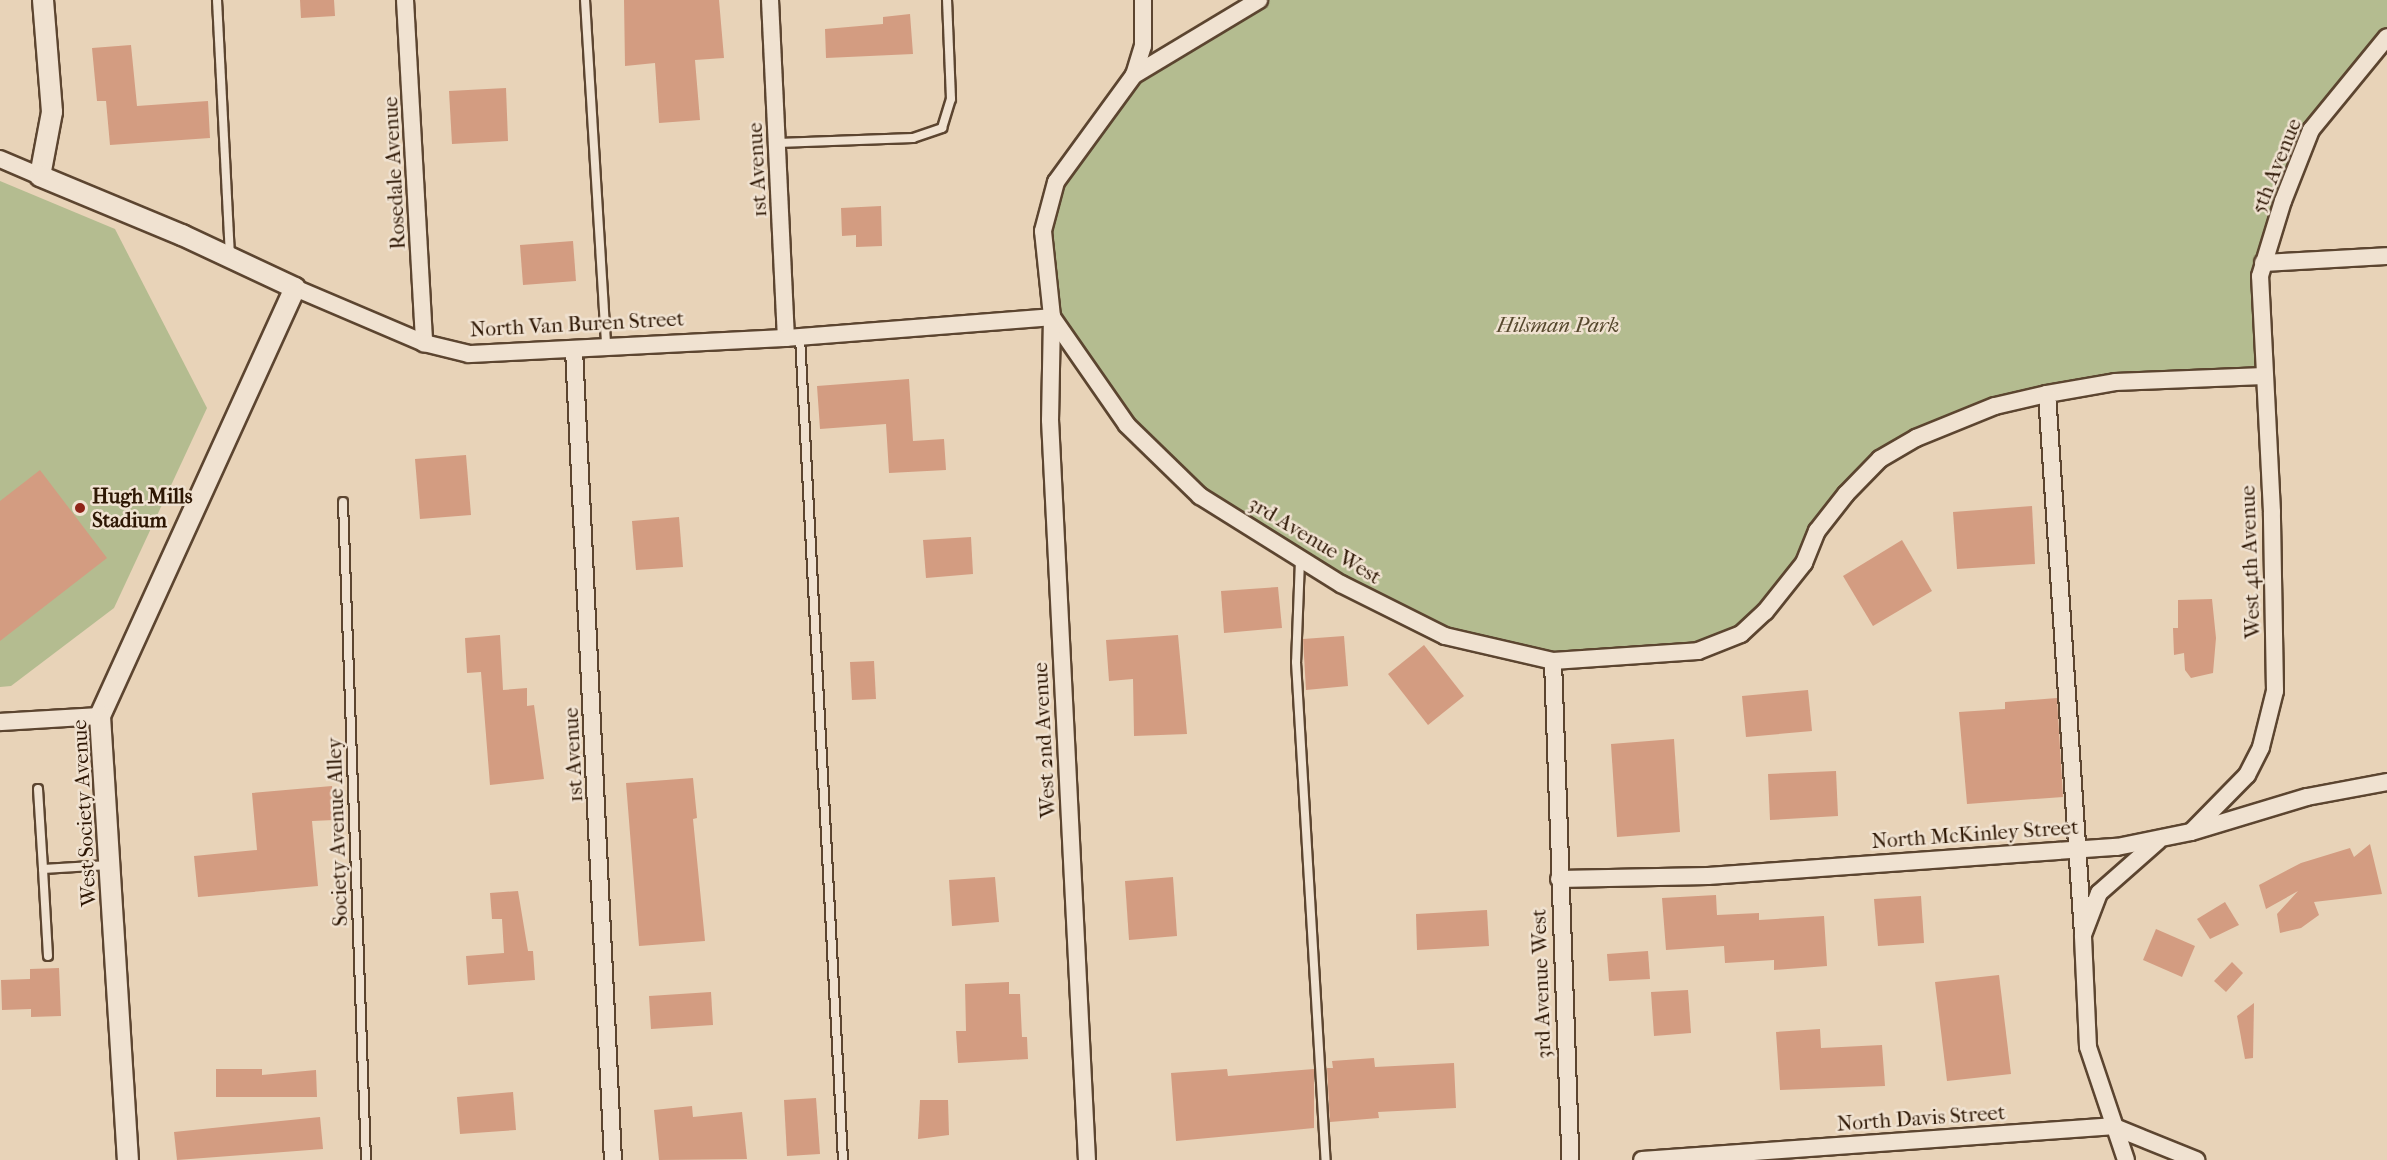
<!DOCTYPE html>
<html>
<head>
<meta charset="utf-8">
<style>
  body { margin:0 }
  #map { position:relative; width:2387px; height:1160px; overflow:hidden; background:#e8d3b8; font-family:"IM FELL French Canon",serif }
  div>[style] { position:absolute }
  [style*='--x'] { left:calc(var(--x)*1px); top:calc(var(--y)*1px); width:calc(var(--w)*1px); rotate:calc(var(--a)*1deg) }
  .green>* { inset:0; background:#b4bc90 }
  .building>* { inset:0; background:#d39c81 }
  .roads { filter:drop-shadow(2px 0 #5c4530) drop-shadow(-2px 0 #5c4530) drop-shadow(0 2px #5c4530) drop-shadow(0 -2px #5c4530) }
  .service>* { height:8px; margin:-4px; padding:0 4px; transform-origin:4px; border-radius:4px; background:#f0e2d1 }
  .minor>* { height:16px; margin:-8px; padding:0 8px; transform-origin:8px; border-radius:8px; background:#f0e2d1 }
  .tertiary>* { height:20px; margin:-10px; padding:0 10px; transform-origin:10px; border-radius:10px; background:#f0e2d1 }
  .dots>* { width:16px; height:16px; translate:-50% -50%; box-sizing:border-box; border:3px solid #f0e2d1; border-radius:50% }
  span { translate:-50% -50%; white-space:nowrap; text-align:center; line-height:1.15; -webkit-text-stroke:5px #f0e2d1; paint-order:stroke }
  .street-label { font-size:21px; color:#2d1603 }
  .park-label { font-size:21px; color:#56482d; font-style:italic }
  .poi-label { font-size:21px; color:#2d1603; font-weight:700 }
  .left { translate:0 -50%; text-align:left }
</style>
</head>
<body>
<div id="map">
  <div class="green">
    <i style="clip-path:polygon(1264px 0,2387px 0,2387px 29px,2332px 92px,2255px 276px,2260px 372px,1986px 404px,1875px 458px,1799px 563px,1740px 629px,1697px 649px,1553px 658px,1445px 633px,1341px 582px,1168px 466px,1057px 320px,1045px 233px,1058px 183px,1129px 88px)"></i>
    <i style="clip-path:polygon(0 181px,115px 229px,207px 408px,114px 608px,11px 686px,0 687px)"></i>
  </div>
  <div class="building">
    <i style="clip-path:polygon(300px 0,334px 0,335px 16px,301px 18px)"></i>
    <i style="clip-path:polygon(624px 0,719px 0,724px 58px,695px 60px,700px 120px,659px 123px,655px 63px,625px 66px)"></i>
    <i style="clip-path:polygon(910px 14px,913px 54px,826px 58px,825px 29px,883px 24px,883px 17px)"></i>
    <i style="clip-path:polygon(131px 45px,137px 106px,208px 101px,210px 138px,110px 145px,106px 101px,97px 101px,92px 48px)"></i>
    <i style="clip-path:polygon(506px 88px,508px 141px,452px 144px,449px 91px)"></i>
    <i style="clip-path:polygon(881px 206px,882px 246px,856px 247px,856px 235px,842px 236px,841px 208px)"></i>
    <i style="clip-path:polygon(573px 241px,576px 281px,523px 285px,520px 245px)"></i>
    <i style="clip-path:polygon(909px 379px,913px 441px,944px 439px,946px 470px,889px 473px,886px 424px,820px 429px,817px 386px)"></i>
    <i style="clip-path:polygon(466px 455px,471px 515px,420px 519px,415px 459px)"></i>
    <i style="clip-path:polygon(40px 470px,107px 558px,0 641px,0 501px)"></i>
    <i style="clip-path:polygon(2032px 506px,2035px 564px,1957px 569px,1953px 512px)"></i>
    <i style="clip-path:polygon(679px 517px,683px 567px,636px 570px,632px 521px)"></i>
    <i style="clip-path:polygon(971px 537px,973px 574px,926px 578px,923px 540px)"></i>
    <i style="clip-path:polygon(1902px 540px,1932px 591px,1873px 626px,1843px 576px)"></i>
    <i style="clip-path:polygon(1278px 587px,1282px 628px,1224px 633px,1221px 591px)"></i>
    <i style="clip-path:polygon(2212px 599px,2216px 638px,2213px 673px,2191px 678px,2185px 670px,2184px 653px,2174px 655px,2173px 628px,2178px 628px,2178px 600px)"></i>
    <i style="clip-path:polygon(500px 635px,503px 690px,527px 688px,527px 706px,534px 705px,544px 779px,490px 785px,481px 672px,467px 673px,465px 638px)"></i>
    <i style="clip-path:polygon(1178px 635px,1187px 734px,1134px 736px,1133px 679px,1109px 681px,1106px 640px)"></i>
    <i style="clip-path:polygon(1344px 636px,1348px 686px,1306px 690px,1303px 639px)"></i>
    <i style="clip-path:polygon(1424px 645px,1464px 696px,1428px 725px,1388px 674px)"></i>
    <i style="clip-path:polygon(874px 661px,876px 699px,852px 700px,850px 662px)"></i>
    <i style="clip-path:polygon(1808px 690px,1812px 731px,1746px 737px,1742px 696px)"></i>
    <i style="clip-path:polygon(2057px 698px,2063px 797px,1967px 804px,1959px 712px,2005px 709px,2005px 702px)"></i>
    <i style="clip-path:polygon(1674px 739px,1680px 832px,1617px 837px,1611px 744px)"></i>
    <i style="clip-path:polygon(1836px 771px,1838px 816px,1770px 820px,1768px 774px)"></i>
    <i style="clip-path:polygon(693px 778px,697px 818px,693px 819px,705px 941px,639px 946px,626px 783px)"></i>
    <i style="clip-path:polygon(332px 786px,334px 820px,312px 821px,318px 886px,198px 897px,194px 856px,257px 850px,252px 793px)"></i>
    <i style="clip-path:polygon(2370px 844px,2382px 894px,2314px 902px,2319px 915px,2301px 928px,2280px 933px,2277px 914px,2298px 891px,2266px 909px,2259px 885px,2301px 863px,2350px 848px,2354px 857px)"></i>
    <i style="clip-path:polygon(995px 877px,999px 922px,952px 926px,949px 880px)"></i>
    <i style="clip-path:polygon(1173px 877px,1177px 936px,1129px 940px,1125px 881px)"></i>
    <i style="clip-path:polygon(518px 891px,528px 951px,533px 951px,535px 980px,468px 985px,466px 956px,504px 953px,502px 919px,492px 919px,490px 893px)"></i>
    <i style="clip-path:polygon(1716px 895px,1717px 915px,1759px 913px,1759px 920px,1824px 916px,1827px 966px,1774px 970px,1774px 960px,1725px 963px,1724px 946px,1666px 950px,1662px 898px)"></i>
    <i style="clip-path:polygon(1921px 896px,1924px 943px,1878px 946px,1874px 899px)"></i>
    <i style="clip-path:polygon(2225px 902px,2239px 925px,2210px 939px,2197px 919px)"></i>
    <i style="clip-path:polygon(1487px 910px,1489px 946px,1417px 950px,1416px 914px)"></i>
    <i style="clip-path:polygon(2156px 929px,2195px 946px,2182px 977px,2143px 960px)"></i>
    <i style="clip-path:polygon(1648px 951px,1650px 979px,1609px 981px,1607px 954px)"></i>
    <i style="clip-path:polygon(2232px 962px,2243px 973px,2226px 992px,2214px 981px)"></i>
    <i style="clip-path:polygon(59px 968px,61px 1016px,31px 1017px,31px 1009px,2px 1010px,1px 980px,30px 979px,30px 969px)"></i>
    <i style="clip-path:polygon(1999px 975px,2011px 1074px,1947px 1081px,1935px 982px)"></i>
    <i style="clip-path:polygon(1009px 982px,1009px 994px,1020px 994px,1022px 1037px,1027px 1037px,1028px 1059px,958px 1063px,956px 1031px,966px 1031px,965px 984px)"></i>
    <i style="clip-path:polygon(1688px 990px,1691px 1033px,1654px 1036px,1651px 992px)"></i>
    <i style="clip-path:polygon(711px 992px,713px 1025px,651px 1029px,649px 996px)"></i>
    <i style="clip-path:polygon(2254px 1003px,2253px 1058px,2245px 1059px,2237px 1016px)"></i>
    <i style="clip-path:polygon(1820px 1029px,1821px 1048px,1882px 1045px,1885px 1086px,1780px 1090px,1776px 1032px)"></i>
    <i style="clip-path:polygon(1374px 1058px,1375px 1067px,1454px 1063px,1456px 1108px,1378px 1112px,1379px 1118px,1330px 1122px,1327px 1068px,1333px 1068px,1332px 1061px)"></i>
    <i style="clip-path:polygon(216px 1069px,262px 1069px,262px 1075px,316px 1070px,317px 1097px,216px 1097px)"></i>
    <i style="clip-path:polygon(1227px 1069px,1228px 1076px,1314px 1069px,1314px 1128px,1176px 1141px,1171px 1073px)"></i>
    <i style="clip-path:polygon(513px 1092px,516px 1130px,460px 1134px,457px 1097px)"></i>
    <i style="clip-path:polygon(816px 1098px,820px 1154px,787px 1156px,784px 1100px)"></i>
    <i style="clip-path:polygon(920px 1100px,948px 1100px,949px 1135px,918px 1139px)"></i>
    <i style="clip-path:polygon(692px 1106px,693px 1117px,742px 1112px,747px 1159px,659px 1160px,654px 1110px)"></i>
    <i style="clip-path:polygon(320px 1117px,323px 1149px,177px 1160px,174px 1132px)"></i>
  </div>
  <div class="roads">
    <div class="service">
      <i style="--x:217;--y:0;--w:257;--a:87.1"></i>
      <i style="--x:585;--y:0;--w:348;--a:86.5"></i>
      <i style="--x:778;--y:143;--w:135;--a:-2.1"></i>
      <i style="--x:913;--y:138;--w:31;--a:-19"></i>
      <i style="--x:942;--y:128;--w:30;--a:-73"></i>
      <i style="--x:951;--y:99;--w:99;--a:-92.3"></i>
      <i style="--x:800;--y:337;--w:824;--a:87.01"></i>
      <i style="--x:343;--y:502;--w:658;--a:88"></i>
      <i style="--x:1300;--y:560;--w:102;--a:92.2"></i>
      <i style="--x:1296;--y:662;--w:499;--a:86.6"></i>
      <i style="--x:38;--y:789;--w:80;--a:86.4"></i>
      <i style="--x:48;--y:956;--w:87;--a:-93.3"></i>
      <i style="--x:43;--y:869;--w:66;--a:-3.5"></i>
    </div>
    <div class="minor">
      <i style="--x:405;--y:0;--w:344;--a:86.8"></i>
      <i style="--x:770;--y:0;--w:338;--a:87.3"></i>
      <i style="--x:1259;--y:0;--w:146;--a:149"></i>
      <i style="--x:1134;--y:75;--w:132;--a:126.1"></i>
      <i style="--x:1056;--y:182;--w:51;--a:104.9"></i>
      <i style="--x:1043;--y:231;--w:86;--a:84"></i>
      <i style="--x:1052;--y:317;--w:131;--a:55.2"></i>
      <i style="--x:1127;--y:425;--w:102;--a:44.2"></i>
      <i style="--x:1200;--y:496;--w:166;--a:32"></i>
      <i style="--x:1341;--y:584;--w:116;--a:26.6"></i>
      <i style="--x:1445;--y:636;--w:111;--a:13"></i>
      <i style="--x:1553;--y:661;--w:145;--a:-3.9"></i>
      <i style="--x:1698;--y:651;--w:46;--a:-21.6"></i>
      <i style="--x:1741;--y:634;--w:33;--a:-43"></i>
      <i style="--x:1765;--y:612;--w:63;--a:-51.5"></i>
      <i style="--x:1804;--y:563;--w:35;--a:-68"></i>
      <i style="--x:1817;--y:531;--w:47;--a:-51.9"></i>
      <i style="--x:1846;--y:494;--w:49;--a:-45.8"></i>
      <i style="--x:1880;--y:459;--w:42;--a:-30.3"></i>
      <i style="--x:1916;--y:438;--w:85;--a:-22.1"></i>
      <i style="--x:1995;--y:406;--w:53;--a:-13"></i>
      <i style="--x:2047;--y:394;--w:69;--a:-10"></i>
      <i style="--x:2115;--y:382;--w:149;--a:-2.3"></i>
      <i style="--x:1134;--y:75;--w:30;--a:-73"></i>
      <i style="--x:1143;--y:46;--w:46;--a:-90"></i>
      <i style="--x:0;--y:159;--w:43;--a:23"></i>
      <i style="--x:2263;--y:263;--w:124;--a:-3.2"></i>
      <i style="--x:295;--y:288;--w:140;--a:23.1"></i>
      <i style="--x:424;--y:343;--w:46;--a:13.7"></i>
      <i style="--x:469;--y:354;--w:317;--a:-2.9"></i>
      <i style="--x:786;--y:338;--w:267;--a:-4.5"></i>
      <i style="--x:1052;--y:317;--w:103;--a:91.1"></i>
      <i style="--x:1050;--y:420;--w:741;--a:87.14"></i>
      <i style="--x:574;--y:349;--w:812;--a:87.25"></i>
      <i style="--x:2047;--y:394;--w:542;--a:86.19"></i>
      <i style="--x:1553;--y:661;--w:499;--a:88"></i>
      <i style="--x:0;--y:722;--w:100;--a:-3.4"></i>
      <i style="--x:2191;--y:832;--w:80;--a:-45.5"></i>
      <i style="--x:2247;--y:775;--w:31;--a:-63"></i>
      <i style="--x:2261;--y:747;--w:58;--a:-76"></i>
      <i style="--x:2275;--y:691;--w:179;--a:-91"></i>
      <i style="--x:2272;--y:512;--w:236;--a:-92.9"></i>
      <i style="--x:2260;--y:276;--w:78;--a:-73"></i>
      <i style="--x:2283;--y:201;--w:76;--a:-68.5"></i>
      <i style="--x:2311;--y:130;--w:120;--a:-50.7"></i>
      <i style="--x:1559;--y:879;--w:149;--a:-1.2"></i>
      <i style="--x:1708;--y:876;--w:410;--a:-4.1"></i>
      <i style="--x:2117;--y:847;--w:76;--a:-11.5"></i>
      <i style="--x:2191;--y:832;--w:121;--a:-16.8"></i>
      <i style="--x:2307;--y:797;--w:81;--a:-10.6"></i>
      <i style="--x:1642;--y:1160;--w:471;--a:-4.1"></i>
      <i style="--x:2112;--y:1126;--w:91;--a:22"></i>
      <i style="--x:2126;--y:1160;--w:119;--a:-108.6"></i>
      <i style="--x:2088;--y:1047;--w:112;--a:-92.6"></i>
      <i style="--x:2083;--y:935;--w:45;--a:-69.1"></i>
      <i style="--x:2099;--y:893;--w:79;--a:-41.4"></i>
    </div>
    <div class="tertiary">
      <i style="--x:43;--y:0;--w:112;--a:85.4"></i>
      <i style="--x:52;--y:112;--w:65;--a:100.6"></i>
      <i style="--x:40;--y:176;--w:154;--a:22.6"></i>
      <i style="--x:182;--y:235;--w:125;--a:25.1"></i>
      <i style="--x:295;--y:288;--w:470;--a:114.5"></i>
      <i style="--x:100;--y:716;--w:445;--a:86.4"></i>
    </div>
  </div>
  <div class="dots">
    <i style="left:80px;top:508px;background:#8f2418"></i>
  </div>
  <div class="street-label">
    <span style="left:2276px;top:166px;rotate:-68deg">5th Avenue</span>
    <span style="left:757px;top:170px;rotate:-93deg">1st Avenue</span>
    <span style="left:394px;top:173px;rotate:-93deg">Rosedale Avenue</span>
    <span style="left:577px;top:324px;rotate:-3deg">North Van Buren Street</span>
    <span style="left:1315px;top:540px;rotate:31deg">3rd Avenue West</span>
    <span style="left:2250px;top:562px;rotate:-92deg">West 4th Avenue</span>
    <span style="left:1044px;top:740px;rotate:-93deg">West 2nd Avenue</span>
    <span style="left:573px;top:755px;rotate:-93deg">1st Avenue</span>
    <span style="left:84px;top:813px;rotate:-93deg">West Society Avenue</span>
    <span style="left:337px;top:832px;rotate:-92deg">Society Avenue Alley</span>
    <span style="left:1975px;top:834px;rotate:-4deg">North McKinley Street</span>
    <span style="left:1541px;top:984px;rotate:-92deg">3rd Avenue West</span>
    <span style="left:1921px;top:1118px;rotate:-4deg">North Davis Street</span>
  </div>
  <div class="park-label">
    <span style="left:1558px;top:325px">Hilsman Park</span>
  </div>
  <div class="poi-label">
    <span class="left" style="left:92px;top:508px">Hugh Mills<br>Stadium</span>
  </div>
</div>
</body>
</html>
